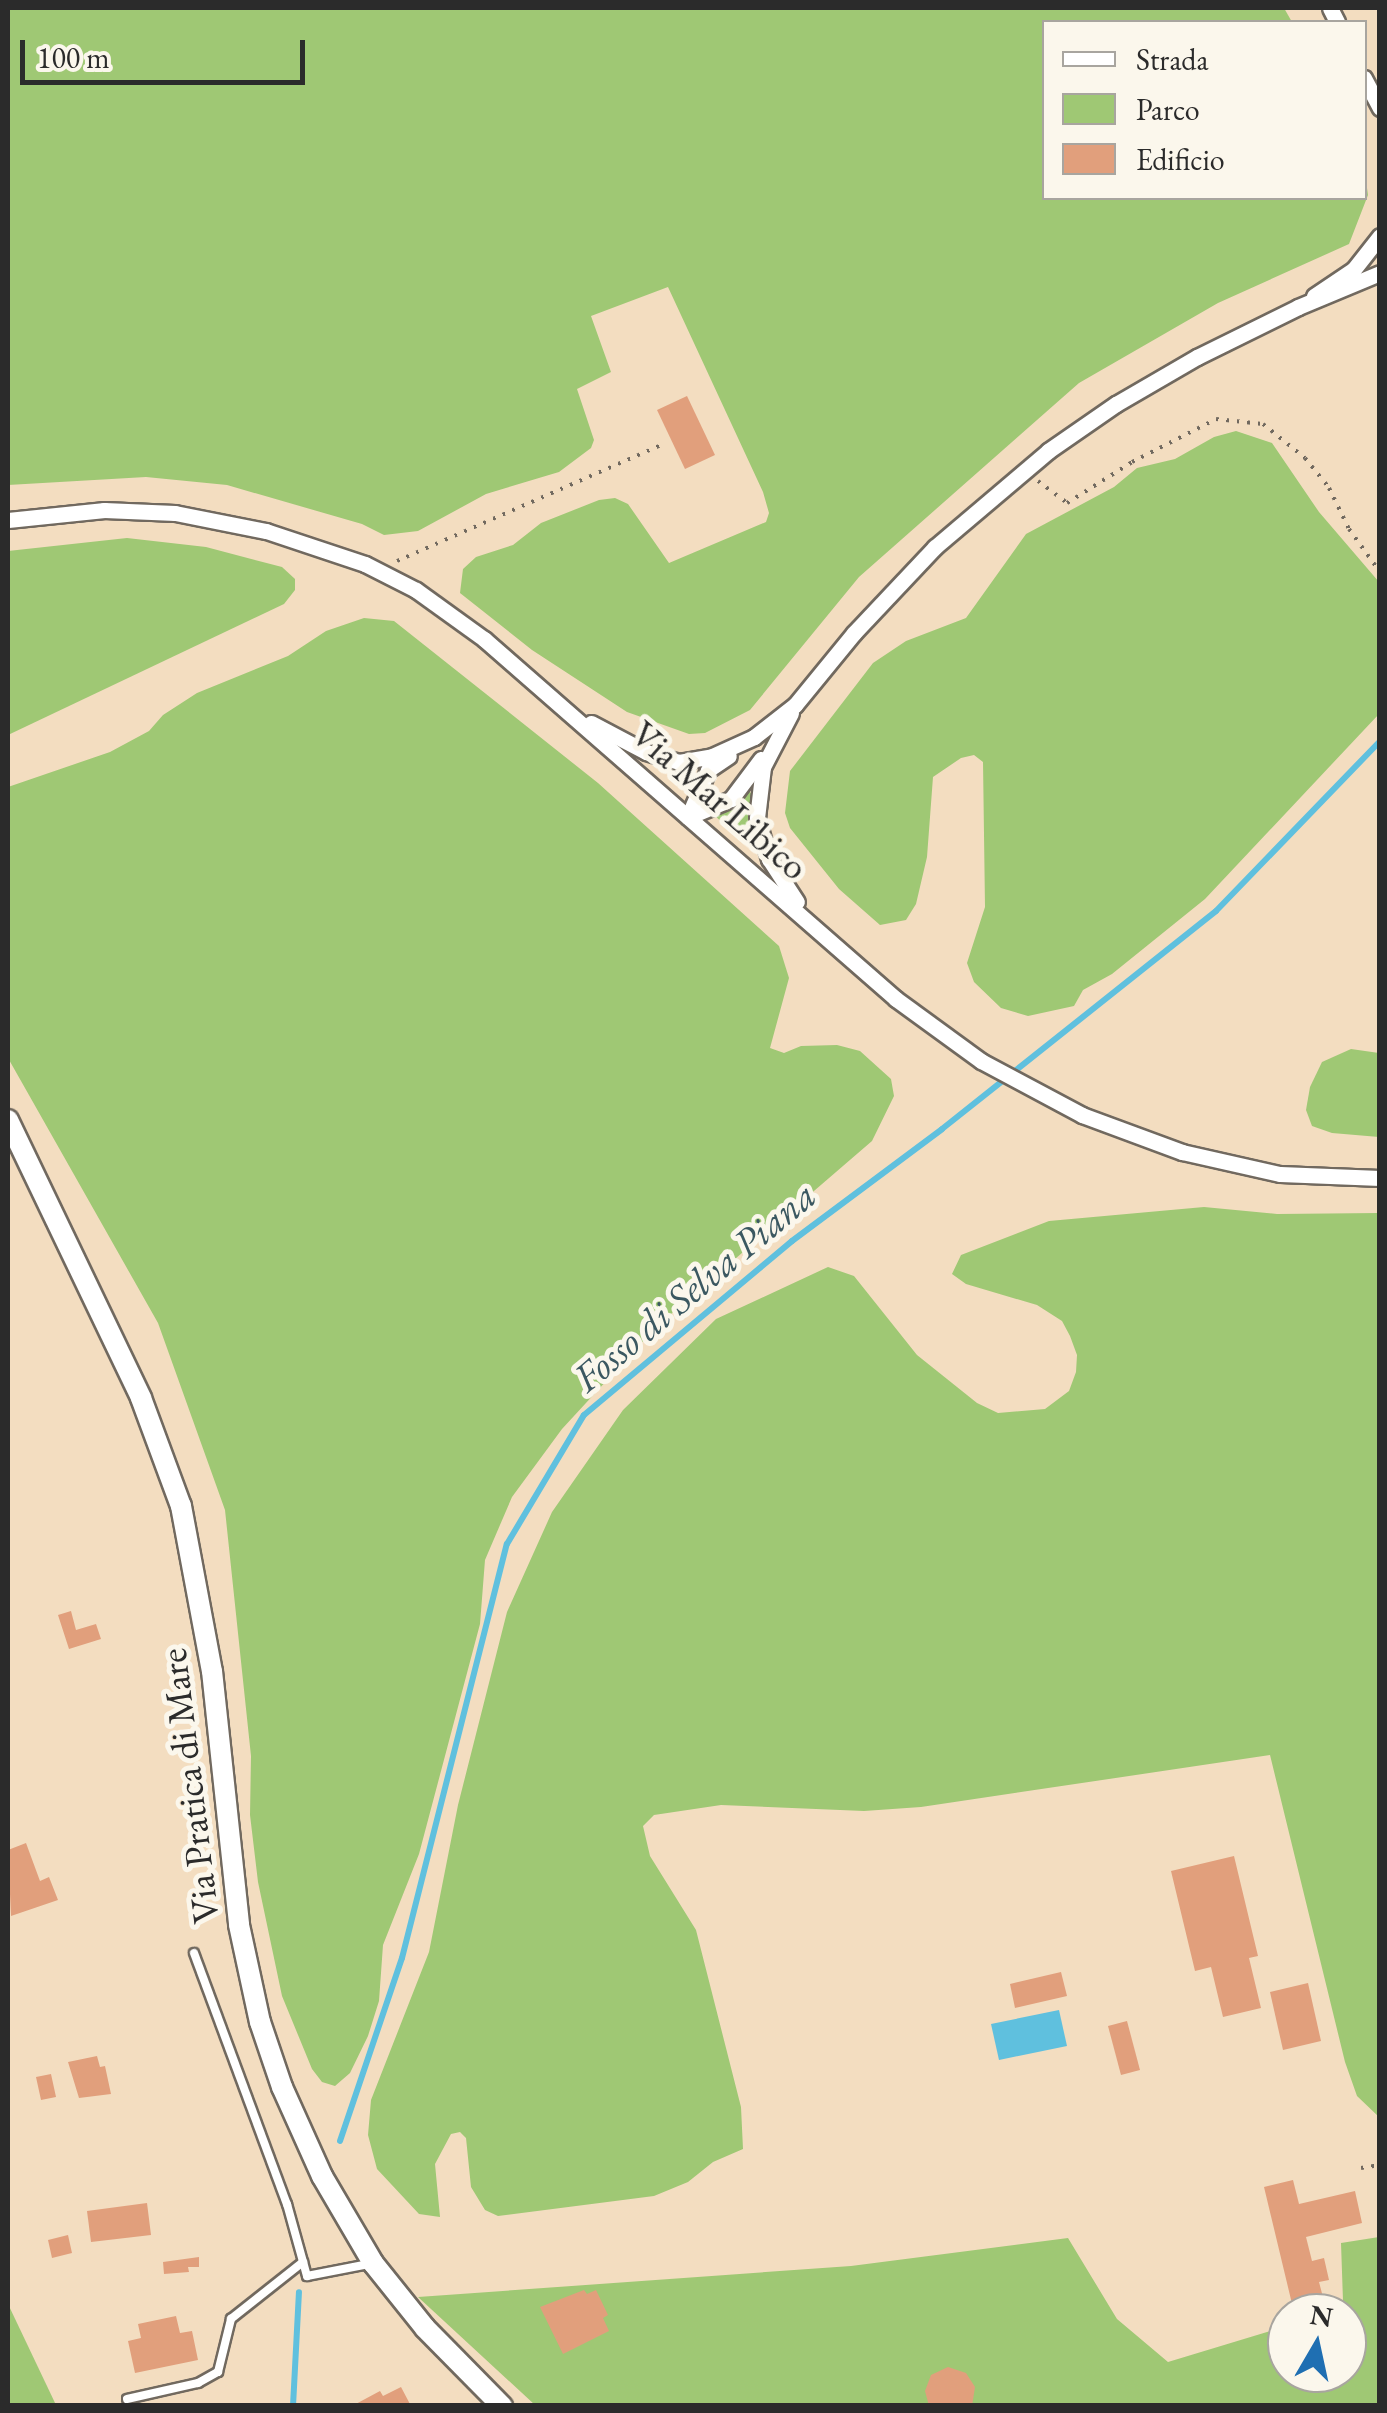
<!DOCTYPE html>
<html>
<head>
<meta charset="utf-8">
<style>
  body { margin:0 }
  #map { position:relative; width:1387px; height:2413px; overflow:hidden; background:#f3ddc0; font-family:"EB Garamond",serif }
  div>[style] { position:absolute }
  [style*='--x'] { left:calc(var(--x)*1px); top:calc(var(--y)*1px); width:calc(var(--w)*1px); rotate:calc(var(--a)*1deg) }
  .green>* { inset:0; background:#9fc874 }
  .water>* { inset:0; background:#5fc0de }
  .stream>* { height:6px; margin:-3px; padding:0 3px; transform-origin:3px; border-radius:3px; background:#5fc0de }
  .building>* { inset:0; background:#e19f7c }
  .path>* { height:4px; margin-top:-2px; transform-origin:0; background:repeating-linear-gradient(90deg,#71695f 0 2.5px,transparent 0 10.5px) }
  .roads { filter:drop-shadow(2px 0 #71695f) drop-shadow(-2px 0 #71695f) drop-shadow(0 2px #71695f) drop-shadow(0 -2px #71695f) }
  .service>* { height:8px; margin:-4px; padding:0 4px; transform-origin:4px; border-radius:4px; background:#fff }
  .minor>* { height:15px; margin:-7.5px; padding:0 7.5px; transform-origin:7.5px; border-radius:7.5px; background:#fff }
  .tertiary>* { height:20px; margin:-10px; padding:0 10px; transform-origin:10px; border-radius:10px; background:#fff }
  span { translate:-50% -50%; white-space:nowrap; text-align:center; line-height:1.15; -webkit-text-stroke:10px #fbf7ec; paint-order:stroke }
  .street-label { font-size:38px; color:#2b2b2b }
  .water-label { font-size:40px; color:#3b5861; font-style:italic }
  .frame { position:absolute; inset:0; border:10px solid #2b2b2b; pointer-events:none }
  .legend { position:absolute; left:1042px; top:20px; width:325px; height:180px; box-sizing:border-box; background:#fbf7ec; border:2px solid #a8a59f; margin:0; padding:12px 18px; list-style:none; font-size:30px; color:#2b2b2b }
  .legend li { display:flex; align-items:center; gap:20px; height:50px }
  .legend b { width:50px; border:2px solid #a8a59f }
  .north { position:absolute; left:1267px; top:2293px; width:100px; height:100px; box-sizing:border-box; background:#fbf7ec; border:2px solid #a8a59f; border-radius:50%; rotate:9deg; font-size:28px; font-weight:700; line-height:40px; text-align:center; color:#2b2b2b }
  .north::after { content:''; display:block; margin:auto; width:35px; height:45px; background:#1f6fb2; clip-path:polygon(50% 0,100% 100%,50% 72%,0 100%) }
  .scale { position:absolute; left:20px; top:40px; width:285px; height:45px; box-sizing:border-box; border:5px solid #2b2b2b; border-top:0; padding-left:12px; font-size:30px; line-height:35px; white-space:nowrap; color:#2b2b2b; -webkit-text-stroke:8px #fbf7ec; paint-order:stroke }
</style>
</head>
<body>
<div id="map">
  <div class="green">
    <i style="clip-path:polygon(8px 8px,1284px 8px,1292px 22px,1044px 22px,1044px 198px,1364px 198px,1365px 174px,1368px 195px,1349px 244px,1218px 303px,1079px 383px,859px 577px,750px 710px,705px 733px,689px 734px,627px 712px,532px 650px,460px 593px,463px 569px,476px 557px,513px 545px,541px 523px,599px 500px,615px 498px,628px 504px,669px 563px,766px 522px,769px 513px,763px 492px,668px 287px,591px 316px,611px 372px,577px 389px,594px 440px,591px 448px,559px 472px,486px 494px,418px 531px,384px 535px,362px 524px,227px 485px,146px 477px,8px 485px)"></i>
    <i style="clip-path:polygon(1236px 431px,1272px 443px,1319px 512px,1379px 582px,1379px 714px,1205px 899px,1112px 974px,1083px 990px,1074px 1006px,1028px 1016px,1001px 1008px,974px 982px,967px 963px,985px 907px,983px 762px,974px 755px,961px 758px,933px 777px,927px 857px,916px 904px,906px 920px,880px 925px,839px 889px,790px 828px,785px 813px,790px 771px,873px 663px,906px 641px,966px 618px,1026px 534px,1114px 487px,1137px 468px,1175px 459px,1214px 437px)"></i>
    <i style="clip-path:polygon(127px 538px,206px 547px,282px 567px,295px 579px,295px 590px,284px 604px,8px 735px,8px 551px)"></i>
    <i style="clip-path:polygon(364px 618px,394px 621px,598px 783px,779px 946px,789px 978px,770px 1048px,784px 1053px,801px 1046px,837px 1045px,860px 1051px,891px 1079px,894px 1096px,872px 1141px,656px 1327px,562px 1429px,512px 1497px,485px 1560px,480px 1624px,419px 1854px,383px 1945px,379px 2001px,368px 2036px,350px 2073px,335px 2086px,322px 2082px,312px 2069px,282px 1996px,258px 1882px,250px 1815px,251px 1756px,225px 1510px,158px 1323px,8px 1058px,8px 787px,110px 752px,149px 731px,163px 715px,197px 693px,288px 656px,326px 631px)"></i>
    <i style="clip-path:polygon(747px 790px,751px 793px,755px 851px,715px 816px)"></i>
    <i style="clip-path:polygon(1351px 1049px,1379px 1053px,1379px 1137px,1332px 1133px,1312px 1126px,1306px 1110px,1310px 1087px,1322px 1062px)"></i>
    <i style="clip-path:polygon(1204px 1207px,1277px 1214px,1379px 1213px,1379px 2117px,1357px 2096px,1345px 2062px,1270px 1755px,921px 1807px,864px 1811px,721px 1805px,654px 1815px,643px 1826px,650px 1856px,696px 1930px,741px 2107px,743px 2149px,713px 2162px,688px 2182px,654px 2196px,498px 2216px,485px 2210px,471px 2187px,466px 2138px,460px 2132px,451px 2134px,435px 2164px,440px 2217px,419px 2214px,377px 2169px,368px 2135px,371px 2100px,429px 1952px,458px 1805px,507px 1612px,552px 1512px,623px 1410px,716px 1319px,828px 1267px,854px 1276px,917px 1355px,977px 1403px,998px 1413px,1045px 1409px,1069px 1391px,1076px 1372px,1077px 1355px,1070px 1336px,1062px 1321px,1037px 1305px,966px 1284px,952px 1274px,961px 1255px,1049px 1221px)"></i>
    <i style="clip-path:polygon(1379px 2237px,1379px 2405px,535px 2405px,418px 2297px,851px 2266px,1068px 2238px,1117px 2319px,1168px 2362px,1287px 2326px,1287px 2373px,1347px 2373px,1347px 2313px,1321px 2313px,1343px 2301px,1341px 2243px)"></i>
    <i style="clip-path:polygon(8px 2304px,56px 2405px,8px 2405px)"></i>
  </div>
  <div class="water">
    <i style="clip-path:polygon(1059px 2010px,1067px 2046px,999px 2060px,991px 2024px)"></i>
  </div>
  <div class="stream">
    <i style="--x:340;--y:2141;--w:193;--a:-71.3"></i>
    <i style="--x:402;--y:1958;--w:427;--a:-75.8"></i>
    <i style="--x:507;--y:1544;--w:150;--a:-59.2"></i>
    <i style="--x:584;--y:1415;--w:271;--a:-39.9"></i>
    <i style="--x:792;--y:1241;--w:187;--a:-36.7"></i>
    <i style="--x:942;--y:1129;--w:350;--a:-38.5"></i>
    <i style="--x:1216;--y:911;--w:236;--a:-46"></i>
    <i style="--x:293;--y:2406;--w:114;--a:-87"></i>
  </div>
  <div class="building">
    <i style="clip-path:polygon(687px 396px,715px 455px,685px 469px,657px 410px)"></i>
    <i style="clip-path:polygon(71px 1611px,76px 1630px,96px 1624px,101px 1639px,69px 1649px,58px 1615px)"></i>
    <i style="clip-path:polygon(26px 1843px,40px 1881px,49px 1877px,58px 1900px,11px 1916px,8px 1850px)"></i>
    <i style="clip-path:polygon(1234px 1856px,1258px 1956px,1249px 1958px,1261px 2008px,1223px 2017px,1211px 1967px,1195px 1971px,1171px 1871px)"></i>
    <i style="clip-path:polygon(1061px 1972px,1067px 1996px,1015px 2008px,1010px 1984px)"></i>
    <i style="clip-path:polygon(1308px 1983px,1321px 2041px,1283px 2050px,1270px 1992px)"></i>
    <i style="clip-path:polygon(1127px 2021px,1140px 2070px,1121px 2075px,1108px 2026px)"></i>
    <i style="clip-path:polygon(97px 2056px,100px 2067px,105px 2066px,111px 2094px,79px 2098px,68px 2062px)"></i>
    <i style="clip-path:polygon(51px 2074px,56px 2097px,41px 2100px,36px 2077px)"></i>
    <i style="clip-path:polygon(1293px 2180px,1299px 2204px,1355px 2191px,1362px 2223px,1306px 2237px,1312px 2261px,1324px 2258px,1329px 2280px,1319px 2282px,1324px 2301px,1293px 2308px,1264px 2187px)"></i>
    <i style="clip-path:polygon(147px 2203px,151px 2235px,91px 2242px,87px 2211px)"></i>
    <i style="clip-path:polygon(68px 2235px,72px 2253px,52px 2258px,48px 2240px)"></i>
    <i style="clip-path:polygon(199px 2257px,199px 2267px,188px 2267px,189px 2272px,164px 2274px,163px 2262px)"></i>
    <i style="clip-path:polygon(584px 2290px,587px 2294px,596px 2290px,608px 2315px,603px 2318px,609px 2331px,563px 2354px,540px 2307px)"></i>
    <i style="clip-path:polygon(176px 2316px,180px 2333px,192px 2331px,198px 2360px,135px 2373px,128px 2341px,141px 2338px,138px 2324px)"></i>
    <i style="clip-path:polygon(948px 2367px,966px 2373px,975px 2387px,972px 2406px,929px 2406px,925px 2391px,931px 2375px)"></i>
    <i style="clip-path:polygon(401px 2387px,411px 2406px,352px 2406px,380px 2391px,383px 2396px)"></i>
  </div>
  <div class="path">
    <i style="--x:1038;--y:481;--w:36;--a:37"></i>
    <i style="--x:1067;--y:503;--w:77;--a:-32.2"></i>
    <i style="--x:1132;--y:462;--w:94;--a:-27.1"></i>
    <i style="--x:1216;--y:419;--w:47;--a:6.1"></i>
    <i style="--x:1263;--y:424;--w:54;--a:39"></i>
    <i style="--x:1305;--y:458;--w:38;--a:51"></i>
    <i style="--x:1329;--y:488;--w:46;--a:64"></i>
    <i style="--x:1349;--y:529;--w:53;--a:54.2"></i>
    <i style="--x:397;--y:561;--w:291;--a:-23.7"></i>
    <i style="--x:1361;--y:2168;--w:19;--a:-9"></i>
  </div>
  <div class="roads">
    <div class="service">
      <i style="--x:194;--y:1953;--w:268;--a:69.7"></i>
      <i style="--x:287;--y:2204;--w:75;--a:74.5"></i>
      <i style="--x:307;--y:2276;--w:63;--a:-11"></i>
      <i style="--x:127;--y:2399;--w:73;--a:-12.7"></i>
      <i style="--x:198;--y:2383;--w:23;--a:-29"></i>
      <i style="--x:218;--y:2372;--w:55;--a:-76.2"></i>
      <i style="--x:231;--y:2319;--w:92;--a:-38.4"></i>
    </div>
    <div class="minor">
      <i style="--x:1330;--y:8;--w:16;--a:63"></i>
      <i style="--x:1364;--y:78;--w:34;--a:62"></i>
      <i style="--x:1314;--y:296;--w:48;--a:-34"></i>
      <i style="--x:1354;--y:269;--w:42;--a:-51.8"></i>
      <i style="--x:8;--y:520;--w:97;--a:-5.9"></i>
      <i style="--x:104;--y:510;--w:71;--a:2.4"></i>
      <i style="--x:175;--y:513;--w:93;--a:11.2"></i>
      <i style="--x:266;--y:531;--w:104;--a:18.4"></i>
      <i style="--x:365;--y:564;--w:57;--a:27"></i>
      <i style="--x:416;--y:590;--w:84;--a:35.8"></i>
      <i style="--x:484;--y:639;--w:547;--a:41.15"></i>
      <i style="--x:896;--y:999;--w:105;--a:36.1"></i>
      <i style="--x:981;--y:1061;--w:115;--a:28.1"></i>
      <i style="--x:1082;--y:1115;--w:107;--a:20.3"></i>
      <i style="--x:1182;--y:1152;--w:100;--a:12.7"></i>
      <i style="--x:1280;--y:1174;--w:100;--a:2.3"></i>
      <i style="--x:791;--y:713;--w:61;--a:117.4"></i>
      <i style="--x:763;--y:767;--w:51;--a:96.7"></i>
      <i style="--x:757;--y:818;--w:43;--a:73.7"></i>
      <i style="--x:769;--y:859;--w:51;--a:56.9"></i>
      <i style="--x:591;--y:723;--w:62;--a:27.8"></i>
      <i style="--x:646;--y:752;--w:34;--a:17"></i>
      <i style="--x:679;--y:762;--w:34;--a:-10"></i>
      <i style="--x:712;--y:756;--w:46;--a:-24.3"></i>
      <i style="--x:754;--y:737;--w:52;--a:-38"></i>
      <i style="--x:795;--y:705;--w:93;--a:-50.7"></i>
      <i style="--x:854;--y:633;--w:118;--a:-46.7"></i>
      <i style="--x:935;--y:547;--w:148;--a:-40.3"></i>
      <i style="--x:1048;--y:451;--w:83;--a:-34.7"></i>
      <i style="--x:1116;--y:404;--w:94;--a:-30.1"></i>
      <i style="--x:1197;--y:357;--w:113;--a:-26.3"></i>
      <i style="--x:1298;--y:307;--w:89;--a:-22.5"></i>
      <i style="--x:688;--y:817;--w:47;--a:-22.7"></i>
      <i style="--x:731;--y:799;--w:50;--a:-53.1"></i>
      <i style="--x:688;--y:817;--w:51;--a:-66.9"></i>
      <i style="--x:708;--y:770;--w:25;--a:-34"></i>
    </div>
    <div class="tertiary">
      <i style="--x:8;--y:1120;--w:308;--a:64.4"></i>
      <i style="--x:141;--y:1398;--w:115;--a:69.7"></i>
      <i style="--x:181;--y:1506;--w:168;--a:79.4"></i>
      <i style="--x:212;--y:1671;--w:255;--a:83.9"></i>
      <i style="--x:239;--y:1925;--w:99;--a:77.8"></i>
      <i style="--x:260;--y:2022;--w:69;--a:71.3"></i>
      <i style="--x:282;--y:2087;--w:98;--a:65.8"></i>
      <i style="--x:322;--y:2176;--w:101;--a:59.6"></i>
      <i style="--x:373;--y:2263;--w:83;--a:51.3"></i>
      <i style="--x:425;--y:2328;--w:110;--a:45.4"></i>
    </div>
  </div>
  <div class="street-label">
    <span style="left:720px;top:800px;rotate:41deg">Via Mar Libico</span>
    <span style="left:189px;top:1786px;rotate:-97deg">Via Pratica di Mare</span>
  </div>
  <div class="water-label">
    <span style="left:694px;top:1286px;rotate:-40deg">Fosso di Selva Piana</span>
  </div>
  <div class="frame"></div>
  <ul class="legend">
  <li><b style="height:12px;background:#fff"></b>Strada</li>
  <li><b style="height:28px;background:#9fc874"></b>Parco</li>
  <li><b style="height:28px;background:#e19f7c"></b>Edificio</li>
  </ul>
  <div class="north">N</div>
  <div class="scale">100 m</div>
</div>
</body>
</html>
